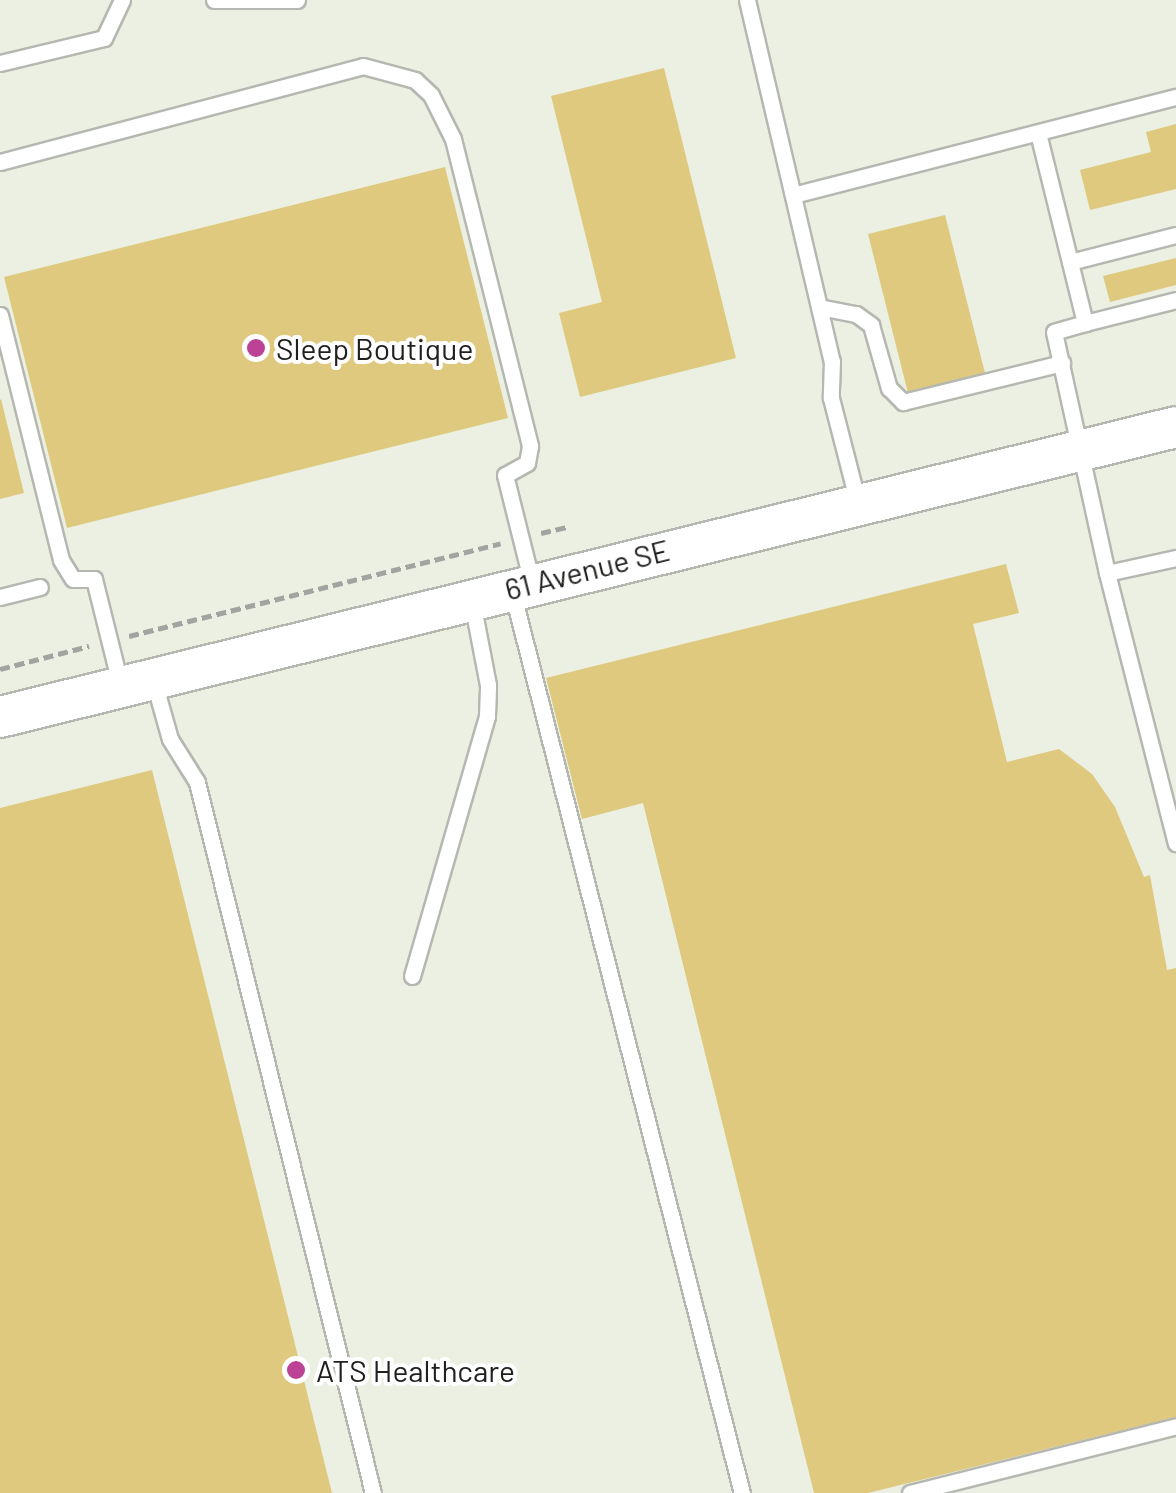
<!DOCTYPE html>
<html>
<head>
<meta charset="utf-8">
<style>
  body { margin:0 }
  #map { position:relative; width:1176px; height:1493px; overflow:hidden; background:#f8faf3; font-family:Barlow,sans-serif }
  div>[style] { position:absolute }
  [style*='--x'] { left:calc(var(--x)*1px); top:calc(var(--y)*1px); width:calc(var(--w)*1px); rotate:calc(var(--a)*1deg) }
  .built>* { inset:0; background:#ebf0e2 }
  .building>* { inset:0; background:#dec97e }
  .path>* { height:5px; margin-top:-2.5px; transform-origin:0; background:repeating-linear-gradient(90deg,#a3a49f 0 10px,transparent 0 15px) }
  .roads { filter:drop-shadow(2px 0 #b5b8b1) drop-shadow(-2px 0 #b5b8b1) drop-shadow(0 2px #b5b8b1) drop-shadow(0 -2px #b5b8b1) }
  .lane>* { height:15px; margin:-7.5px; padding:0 7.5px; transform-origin:7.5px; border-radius:7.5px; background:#fff }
  .secondary>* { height:40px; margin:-20px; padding:0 20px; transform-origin:20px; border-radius:20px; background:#fff }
  .dots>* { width:28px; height:28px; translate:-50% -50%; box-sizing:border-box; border:5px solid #fff; border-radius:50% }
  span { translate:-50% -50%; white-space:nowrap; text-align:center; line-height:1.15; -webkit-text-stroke:8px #fff; paint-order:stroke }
  .poi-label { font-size:30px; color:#20211e }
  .left { translate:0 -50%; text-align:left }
  .street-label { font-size:30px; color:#20211e }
</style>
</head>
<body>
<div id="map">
  <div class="built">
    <i style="clip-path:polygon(0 0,1176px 0,1176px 1493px,0 1493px)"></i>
  </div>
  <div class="building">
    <i style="clip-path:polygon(664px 68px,736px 358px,580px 397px,559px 313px,602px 302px,551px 96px)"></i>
    <i style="clip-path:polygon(1176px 124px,1176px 189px,1090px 210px,1080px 170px,1151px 152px,1146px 132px)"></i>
    <i style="clip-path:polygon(445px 167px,508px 418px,67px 528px,4px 277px)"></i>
    <i style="clip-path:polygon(945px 215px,985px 373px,908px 393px,868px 234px)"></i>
    <i style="clip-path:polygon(1176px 258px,1176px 285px,1110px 302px,1103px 276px)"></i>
    <i style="clip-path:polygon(1px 399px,24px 493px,0 499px,0 400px)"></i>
    <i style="clip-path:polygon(1006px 564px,1019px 613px,973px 624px,1007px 762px,1059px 749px,1092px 774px,1115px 807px,1144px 877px,1150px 875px,1167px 970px,1176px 968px,1176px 1417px,868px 1493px,814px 1493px,643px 803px,582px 819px,546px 678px)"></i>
    <i style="clip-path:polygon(152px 770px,332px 1493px,0 1493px,0 808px)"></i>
  </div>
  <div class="path">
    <i style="--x:541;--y:533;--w:27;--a:-13"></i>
    <i style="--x:129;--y:636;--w:383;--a:-14"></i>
    <i style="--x:0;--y:669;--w:92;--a:-14.5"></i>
  </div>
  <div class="roads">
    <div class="lane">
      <i style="--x:214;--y:0;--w:83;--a:0"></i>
      <i style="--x:747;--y:0;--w:371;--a:76.8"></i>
      <i style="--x:832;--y:361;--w:37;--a:92"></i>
      <i style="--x:831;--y:398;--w:108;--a:75.6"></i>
      <i style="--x:0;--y:63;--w:107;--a:-13.5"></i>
      <i style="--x:104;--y:38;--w:42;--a:-64.7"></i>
      <i style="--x:1038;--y:133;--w:196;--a:76.1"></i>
      <i style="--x:1085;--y:323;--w:32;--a:164"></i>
      <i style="--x:1054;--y:332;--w:247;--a:77.6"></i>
      <i style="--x:1107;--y:573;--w:71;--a:-12.3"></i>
      <i style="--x:0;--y:162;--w:375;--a:-14.8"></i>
      <i style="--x:363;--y:66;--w:54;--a:15.1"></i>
      <i style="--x:415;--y:80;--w:22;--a:43"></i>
      <i style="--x:431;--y:95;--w:49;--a:63.4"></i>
      <i style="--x:453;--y:139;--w:317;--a:75.9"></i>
      <i style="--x:530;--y:446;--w:17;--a:100"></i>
      <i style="--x:527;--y:463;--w:25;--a:151"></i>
      <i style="--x:505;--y:475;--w:111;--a:76"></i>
      <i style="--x:793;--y:195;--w:395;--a:-14.4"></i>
      <i style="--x:1070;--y:262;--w:109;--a:-14.3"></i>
      <i style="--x:819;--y:307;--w:38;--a:11"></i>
      <i style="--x:856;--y:314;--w:19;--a:36"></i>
      <i style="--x:871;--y:325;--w:66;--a:74.1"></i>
      <i style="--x:889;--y:388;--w:20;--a:45"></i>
      <i style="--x:903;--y:402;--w:164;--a:-13.8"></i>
      <i style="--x:0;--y:315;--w:252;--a:76"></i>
      <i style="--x:61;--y:560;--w:22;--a:58"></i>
      <i style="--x:73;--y:579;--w:21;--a:0"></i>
      <i style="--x:94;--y:579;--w:107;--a:76"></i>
      <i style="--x:1085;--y:323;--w:94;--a:-14.2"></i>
      <i style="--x:1107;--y:573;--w:279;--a:75.7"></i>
      <i style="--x:512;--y:591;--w:931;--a:75.7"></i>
      <i style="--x:0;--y:597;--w:41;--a:-14"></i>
      <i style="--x:153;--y:679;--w:62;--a:74.2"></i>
      <i style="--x:170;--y:739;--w:51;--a:57.9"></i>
      <i style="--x:197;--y:782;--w:732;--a:76.1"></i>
      <i style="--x:412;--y:976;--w:271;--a:-73.9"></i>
      <i style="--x:487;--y:716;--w:31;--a:-88"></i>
      <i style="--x:488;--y:685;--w:85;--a:-100.9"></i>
      <i style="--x:910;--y:1493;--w:274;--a:-14.1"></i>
    </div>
    <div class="secondary">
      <i style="--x:0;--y:717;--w:1211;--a:-13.85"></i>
    </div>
  </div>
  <div class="dots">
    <i style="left:256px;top:348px;background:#bb4295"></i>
    <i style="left:296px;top:1370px;background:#bb4295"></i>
  </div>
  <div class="poi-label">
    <span class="left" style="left:276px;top:348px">Sleep Boutique</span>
    <span class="left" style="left:316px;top:1370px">ATS Healthcare</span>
  </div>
  <div class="street-label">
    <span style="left:587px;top:569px;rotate:-14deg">61 Avenue SE</span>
  </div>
</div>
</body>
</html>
